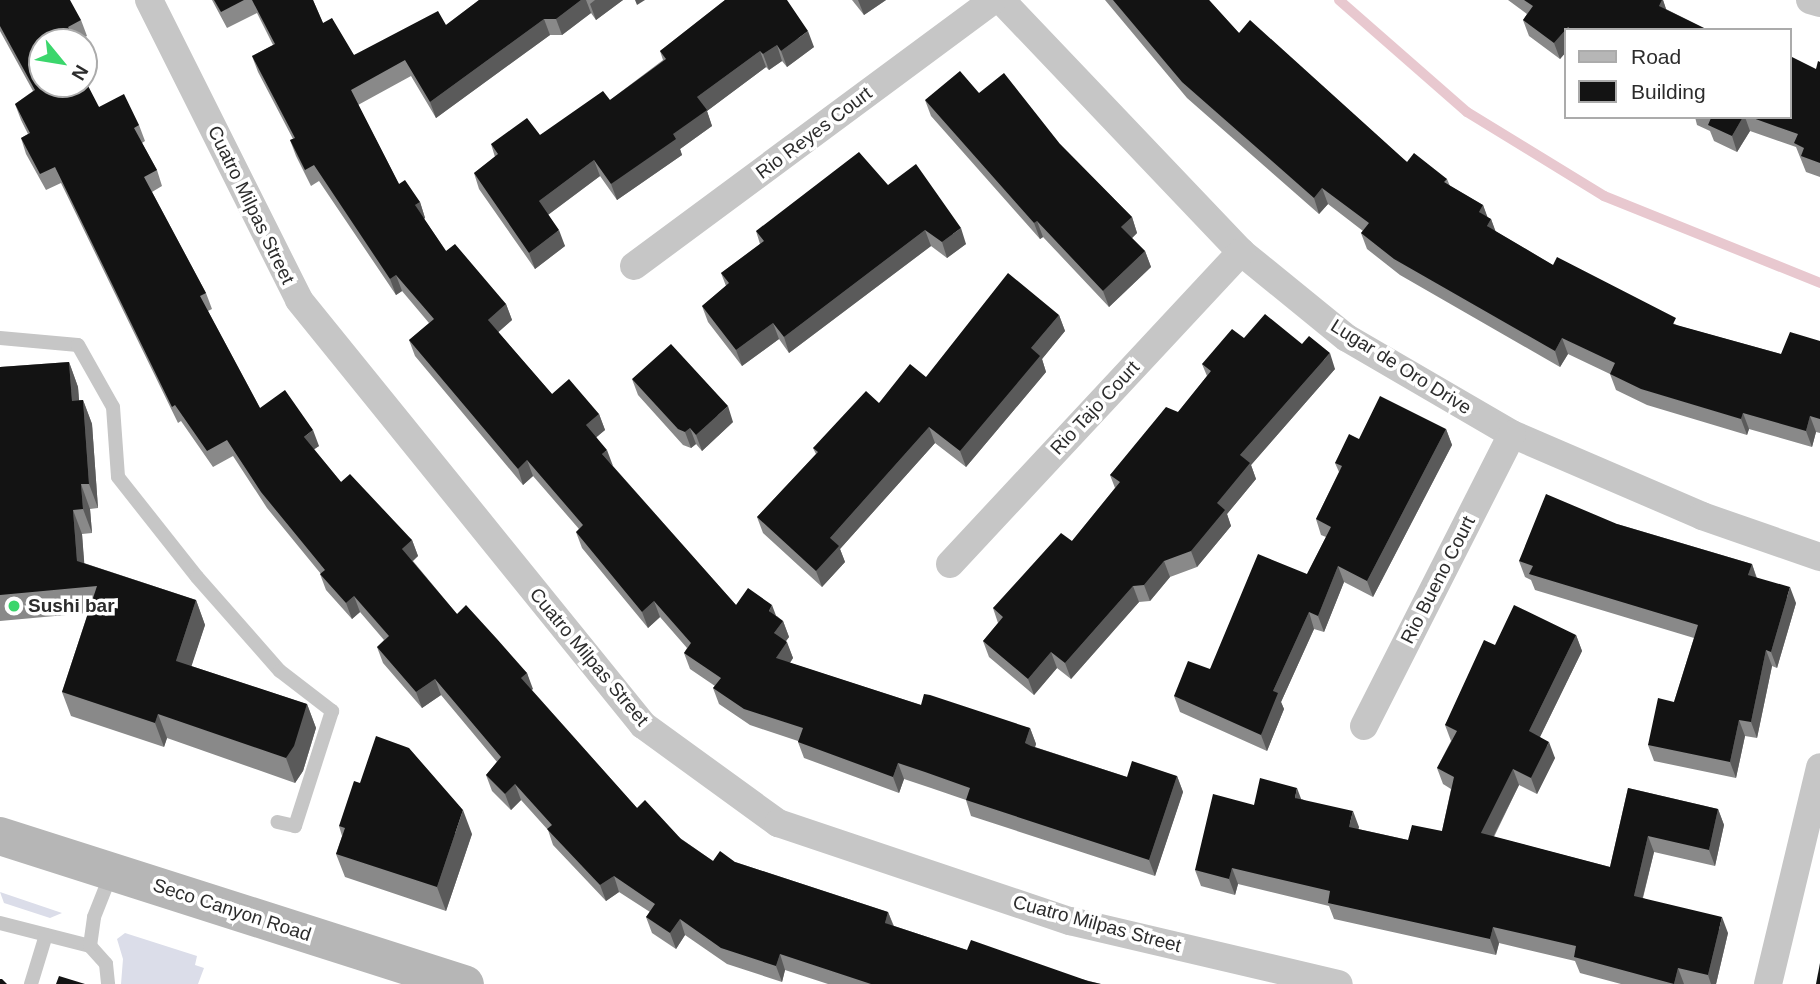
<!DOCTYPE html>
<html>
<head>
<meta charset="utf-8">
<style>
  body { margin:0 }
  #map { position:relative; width:1820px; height:984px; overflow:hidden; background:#fff; font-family:Helvetica,sans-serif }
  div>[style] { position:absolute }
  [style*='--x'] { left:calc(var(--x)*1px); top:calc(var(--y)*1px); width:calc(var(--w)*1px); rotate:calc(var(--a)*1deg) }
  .green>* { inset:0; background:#dbdde9 }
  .stream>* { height:10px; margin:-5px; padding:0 5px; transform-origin:5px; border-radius:5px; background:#e8c8cf }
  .service>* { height:14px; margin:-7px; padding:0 7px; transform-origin:7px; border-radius:7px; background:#c6c6c6 }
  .minor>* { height:28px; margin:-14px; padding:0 14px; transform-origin:14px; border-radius:14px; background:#c6c6c6 }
  .secondary>* { height:38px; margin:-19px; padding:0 19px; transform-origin:19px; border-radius:19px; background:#b6b6b6 }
  .wall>* { inset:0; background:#898989 }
  .shaded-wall>* { inset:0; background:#5a5a5a }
  .building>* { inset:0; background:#131313 }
  .dots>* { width:19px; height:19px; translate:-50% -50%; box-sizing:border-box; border:4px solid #fff; border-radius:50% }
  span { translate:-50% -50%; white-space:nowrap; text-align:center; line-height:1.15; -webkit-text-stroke:7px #fff; paint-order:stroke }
  .street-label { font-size:19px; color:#2c2c2c }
  .poi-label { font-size:19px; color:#2c2c2c; font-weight:700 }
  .left { translate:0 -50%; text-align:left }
  .legend { position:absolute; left:1564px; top:28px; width:228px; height:91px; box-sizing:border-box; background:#fff; border:2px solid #ababab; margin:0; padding:9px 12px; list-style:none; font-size:21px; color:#2c2c2c }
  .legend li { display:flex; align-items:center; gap:14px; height:35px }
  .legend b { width:35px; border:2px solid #ababab }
  .north { position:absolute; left:28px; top:28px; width:70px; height:70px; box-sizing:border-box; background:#fff; border:2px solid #ababab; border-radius:50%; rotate:120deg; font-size:19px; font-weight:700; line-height:28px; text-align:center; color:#2c2c2c }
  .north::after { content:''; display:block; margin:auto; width:24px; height:32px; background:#3bd66c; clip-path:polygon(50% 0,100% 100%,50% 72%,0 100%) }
</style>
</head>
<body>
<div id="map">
  <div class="green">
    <i style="clip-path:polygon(0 892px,62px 913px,50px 918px,4px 903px)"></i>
    <i style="clip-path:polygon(125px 933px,197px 956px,195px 965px,204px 968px,198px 984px,121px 984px,123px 959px,117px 939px)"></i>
  </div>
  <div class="stream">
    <i style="--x:1339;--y:0;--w:170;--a:41.2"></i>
    <i style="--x:1467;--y:112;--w:161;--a:31.5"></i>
    <i style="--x:1604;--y:196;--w:233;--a:21.9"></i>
  </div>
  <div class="service">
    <i style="--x:0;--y:338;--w:78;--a:5.1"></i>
    <i style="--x:78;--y:345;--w:71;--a:60.6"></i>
    <i style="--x:113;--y:407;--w:70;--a:85.9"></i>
    <i style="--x:118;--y:477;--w:127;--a:51.7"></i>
    <i style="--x:197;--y:577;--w:125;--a:48.6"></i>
    <i style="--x:280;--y:671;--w:66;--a:37.6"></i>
    <i style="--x:332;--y:711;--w:121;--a:107.8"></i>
    <i style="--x:295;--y:826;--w:18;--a:-167"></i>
    <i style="--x:0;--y:923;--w:93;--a:14.3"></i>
    <i style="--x:90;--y:946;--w:24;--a:48"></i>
    <i style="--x:106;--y:964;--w:20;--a:84"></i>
    <i style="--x:90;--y:946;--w:29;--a:-82"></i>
    <i style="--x:94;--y:917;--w:46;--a:-68.4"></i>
    <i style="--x:31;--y:984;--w:51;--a:-73"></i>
  </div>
  <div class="minor">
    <i style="--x:149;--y:0;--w:335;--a:63.4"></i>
    <i style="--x:299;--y:300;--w:547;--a:51.01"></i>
    <i style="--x:643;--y:725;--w:167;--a:36"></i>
    <i style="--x:778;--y:823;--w:308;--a:18.6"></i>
    <i style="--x:1070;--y:921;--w:276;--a:13.2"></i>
    <i style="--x:1001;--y:0;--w:348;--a:46.4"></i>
    <i style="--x:1241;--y:252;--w:136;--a:39.1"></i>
    <i style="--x:1347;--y:338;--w:191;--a:30.2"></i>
    <i style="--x:1512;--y:434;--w:207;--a:23.3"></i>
    <i style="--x:1702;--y:516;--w:125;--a:19.2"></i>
    <i style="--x:1810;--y:0;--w:10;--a:17"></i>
    <i style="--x:634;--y:266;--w:447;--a:-36.5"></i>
    <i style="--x:950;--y:564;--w:427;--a:-47"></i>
    <i style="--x:1364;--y:726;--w:327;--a:-63.1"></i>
    <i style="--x:1768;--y:984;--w:223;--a:-76.5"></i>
  </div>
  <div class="secondary">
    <i style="--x:0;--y:836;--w:488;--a:17.7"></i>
  </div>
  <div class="wall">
    <i style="clip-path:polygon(0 0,81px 20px,87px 36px,76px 42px,42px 42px,99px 107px,139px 125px,145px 141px,142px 143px,157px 170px,162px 186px,152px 192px,206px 293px,212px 309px,208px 311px,260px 408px,319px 446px,314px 449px,341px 482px,412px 540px,418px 556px,413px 561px,457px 614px,527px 673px,532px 690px,637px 808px,713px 861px,735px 862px,888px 912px,894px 926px,967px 950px,1101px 984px,828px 984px,785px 970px,782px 982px,727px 964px,685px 935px,676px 949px,652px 933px,646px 917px,650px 912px,619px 892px,606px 901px,553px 845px,548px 830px,521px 800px,511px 810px,492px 791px,486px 775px,497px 762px,441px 695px,422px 708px,383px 663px,377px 647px,384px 640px,360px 612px,352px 619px,326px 590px,320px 574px,321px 574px,267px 508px,233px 456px,213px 467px,181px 421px,178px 423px,61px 183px,46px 190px,26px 154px,21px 138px,28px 134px,21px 120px,15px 104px,33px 91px,0 31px)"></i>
    <i style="clip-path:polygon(212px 0,313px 0,323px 23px,354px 55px,446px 25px,479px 0,623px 0,596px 20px,591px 13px,562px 35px,550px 35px,436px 118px,411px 76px,358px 105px,399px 184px,420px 202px,425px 218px,424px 219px,446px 251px,506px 304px,512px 320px,498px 332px,552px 394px,599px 414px,605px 430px,596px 437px,613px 466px,736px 605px,777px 616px,783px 621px,789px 637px,786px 641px,793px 658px,790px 663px,921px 705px,1030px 728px,1036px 744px,1035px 747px,1127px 777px,1177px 776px,1183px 792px,1155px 876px,971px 816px,966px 800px,931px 788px,904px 779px,899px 793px,804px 758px,798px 742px,798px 741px,750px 725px,719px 704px,713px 688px,715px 686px,690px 669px,684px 653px,687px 648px,660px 617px,648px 628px,582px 548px,576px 532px,579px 529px,533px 476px,523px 485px,415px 356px,409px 340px,429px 323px,402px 291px,396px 295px,319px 181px,311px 186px,296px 156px,290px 140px,293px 139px,258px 72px,252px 56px,273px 45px,257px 13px,227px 28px)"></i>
    <i style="clip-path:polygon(725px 0,814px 47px,787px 67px,782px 61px,769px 70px,766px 67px,707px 111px,712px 126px,680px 149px,682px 155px,617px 200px,600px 176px,548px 215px,565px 246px,535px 269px,479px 189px,474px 173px,495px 157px,491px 144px,540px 135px,610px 100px,663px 60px,660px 51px)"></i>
    <i style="clip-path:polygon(852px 0,886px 0,864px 15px)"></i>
    <i style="clip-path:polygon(1105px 0,1209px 0,1239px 33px,1407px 162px,1447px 179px,1450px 186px,1483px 205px,1487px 217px,1491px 219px,1495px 231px,1553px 265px,1679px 326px,1781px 354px,1820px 341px,1820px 433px,1816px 432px,1812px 447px,1749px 429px,1747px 435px,1647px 405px,1616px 390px,1610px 374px,1568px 354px,1560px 367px,1400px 275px,1367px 249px,1361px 233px,1363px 231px,1328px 204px,1319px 214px,1187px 98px)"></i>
    <i style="clip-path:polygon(1508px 0,1663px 0,1666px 9px,1708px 30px,1566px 30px,1566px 52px,1560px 59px,1529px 36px,1523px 20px,1527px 14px)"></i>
    <i style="clip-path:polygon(84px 59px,88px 70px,84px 73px)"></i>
    <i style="clip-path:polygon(1820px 62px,1820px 177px,1806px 172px,1796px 147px,1750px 131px,1737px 152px,1714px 141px,1710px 131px,1697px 125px,1695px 117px,1790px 117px)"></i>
    <i style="clip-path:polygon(925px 100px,1060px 144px,1132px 217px,1137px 233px,1132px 238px,1145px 251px,1151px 267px,1109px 307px,1043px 237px,1040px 239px,931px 116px)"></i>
    <i style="clip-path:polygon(888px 185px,966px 244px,947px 258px,931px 246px,789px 353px,779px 339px,742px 366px,708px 322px,702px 306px,726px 286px,721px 273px,760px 244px,756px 231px)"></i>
    <i style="clip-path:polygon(1059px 315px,1065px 331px,1042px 359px,1046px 372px,966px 467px,935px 443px,840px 549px,845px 562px,822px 587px,763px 533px,757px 517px,816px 454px,813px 448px,879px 403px,926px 377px)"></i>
    <i style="clip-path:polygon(1244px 338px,1302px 344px,1335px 369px,1251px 465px,1256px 479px,1227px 514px,1231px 526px,1197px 567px,1170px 577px,1150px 601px,1139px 602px,1071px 679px,1057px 668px,1034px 695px,989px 657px,983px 641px,998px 623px,993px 608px,1072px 541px,1115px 488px,1110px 475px,1178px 412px,1207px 376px,1202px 364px)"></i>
    <i style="clip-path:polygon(69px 362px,78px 387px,79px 400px,83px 400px,92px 424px,98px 508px,90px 509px,92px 533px,82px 534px,84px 563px,196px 600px,205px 625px,191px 666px,307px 704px,316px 728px,303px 771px,295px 783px,167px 738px,164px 747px,71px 716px,62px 692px,88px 613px,0 621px,0 367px)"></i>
    <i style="clip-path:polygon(632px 379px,733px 422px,702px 451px,696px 444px,691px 448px,683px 445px,638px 395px)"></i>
    <i style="clip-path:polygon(1446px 429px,1452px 445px,1373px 597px,1344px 582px,1324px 632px,1314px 629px,1281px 702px,1284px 709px,1267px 751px,1180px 712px,1174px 696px,1210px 669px,1307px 574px,1326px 537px,1321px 535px,1316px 519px,1339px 472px,1335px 463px,1359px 439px)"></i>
    <i style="clip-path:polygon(1617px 524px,1752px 564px,1757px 578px,1796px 603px,1777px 668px,1772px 666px,1757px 738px,1745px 736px,1736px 778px,1654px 761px,1648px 745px,1674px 702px,1694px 638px,1535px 590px,1531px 580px,1525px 577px,1519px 561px)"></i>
    <i style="clip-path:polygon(1576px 635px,1582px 651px,1540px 737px,1555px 758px,1537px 794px,1519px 785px,1494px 837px,1610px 867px,1628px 788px,1718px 809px,1724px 825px,1715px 866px,1654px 852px,1643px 898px,1728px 933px,1716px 984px,1621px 984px,1580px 973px,1575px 961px,1499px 943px,1496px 955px,1334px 919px,1329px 906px,1238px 884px,1235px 895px,1201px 886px,1195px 870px,1254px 805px,1302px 799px,1359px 827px,1358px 829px,1408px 840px,1442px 831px,1451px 789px,1443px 784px,1437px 768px,1451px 741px,1445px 725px,1495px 645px)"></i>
    <i style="clip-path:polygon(339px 826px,472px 834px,446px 911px,345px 877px,336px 854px,342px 836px)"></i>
  </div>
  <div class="shaded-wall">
    <i style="clip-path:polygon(581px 0,586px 0,591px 13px,562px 35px,556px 19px)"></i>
    <i style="clip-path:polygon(595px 0,623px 0,596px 20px,590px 4px)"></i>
    <i style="clip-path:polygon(635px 0,645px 0,637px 5px)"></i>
    <i style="clip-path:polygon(858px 0,886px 0,864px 15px)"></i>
    <i style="clip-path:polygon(1662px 0,1663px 0,1668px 15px,1659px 6px)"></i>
    <i style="clip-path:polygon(544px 19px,550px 35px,436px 118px,430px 102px)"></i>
    <i style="clip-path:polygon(1568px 27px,1569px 30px,1566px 30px,1566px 52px,1560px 59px,1554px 43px)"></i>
    <i style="clip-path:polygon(808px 31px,814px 47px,787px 67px,781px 51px)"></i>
    <i style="clip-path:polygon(777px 45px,782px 61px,769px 70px,763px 54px)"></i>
    <i style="clip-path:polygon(760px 51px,766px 67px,707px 111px,712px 126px,680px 149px,682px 155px,617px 200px,611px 184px,673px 134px,697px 97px)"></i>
    <i style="clip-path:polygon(1743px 117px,1745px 117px,1750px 131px,1737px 152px,1732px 136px)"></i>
    <i style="clip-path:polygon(594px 160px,600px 176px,545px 217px,539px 201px)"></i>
    <i style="clip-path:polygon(1322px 188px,1328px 204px,1319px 214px,1314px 198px)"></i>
    <i style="clip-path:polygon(420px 202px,425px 218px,420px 221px,415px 205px)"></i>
    <i style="clip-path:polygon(1483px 205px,1489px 221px,1479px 212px)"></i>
    <i style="clip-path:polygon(1132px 217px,1137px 233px,1127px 243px,1121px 227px)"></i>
    <i style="clip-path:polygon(1491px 219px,1497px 235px,1487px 226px)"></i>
    <i style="clip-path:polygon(1037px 221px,1043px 237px,1040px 239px,1034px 223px)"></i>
    <i style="clip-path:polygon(961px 228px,966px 244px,947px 258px,942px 242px)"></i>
    <i style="clip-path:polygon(559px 230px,565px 246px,535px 269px,529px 253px)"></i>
    <i style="clip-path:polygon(925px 230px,931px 246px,789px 353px,784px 337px)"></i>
    <i style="clip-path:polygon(1145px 251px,1151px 267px,1109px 307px,1103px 291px)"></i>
    <i style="clip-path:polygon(396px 275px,402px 291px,396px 295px,390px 279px)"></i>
    <i style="clip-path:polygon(506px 304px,512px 320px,494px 336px,488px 320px)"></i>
    <i style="clip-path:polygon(1059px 315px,1065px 331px,1042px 359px,1046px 372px,966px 467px,960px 451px,1031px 348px)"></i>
    <i style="clip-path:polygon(773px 323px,779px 339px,742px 366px,736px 350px)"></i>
    <i style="clip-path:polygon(1562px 338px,1568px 354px,1560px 367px,1555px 351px)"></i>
    <i style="clip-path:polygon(1330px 353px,1335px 369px,1251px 465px,1256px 479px,1227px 514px,1231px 526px,1197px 567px,1191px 551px,1217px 503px,1240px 455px)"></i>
    <i style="clip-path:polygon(69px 362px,78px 387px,81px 426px,72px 401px)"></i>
    <i style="clip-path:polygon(83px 400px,92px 424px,98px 508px,89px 484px)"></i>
    <i style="clip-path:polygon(728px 406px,733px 422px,702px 451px,696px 435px)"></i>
    <i style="clip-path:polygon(1743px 413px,1749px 429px,1747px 435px,1741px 419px)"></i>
    <i style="clip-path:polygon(599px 414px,605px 430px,592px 441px,586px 425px)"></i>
    <i style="clip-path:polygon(1810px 416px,1816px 432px,1812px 447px,1806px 431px)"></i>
    <i style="clip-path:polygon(929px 427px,935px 443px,840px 549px,845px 562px,822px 587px,816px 571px,830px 538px)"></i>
    <i style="clip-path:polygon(690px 428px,696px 444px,691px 448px,685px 432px)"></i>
    <i style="clip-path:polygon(1446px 429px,1452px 445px,1373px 597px,1367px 581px)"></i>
    <i style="clip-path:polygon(313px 430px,319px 446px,309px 453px,304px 437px)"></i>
    <i style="clip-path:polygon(607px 450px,613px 466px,602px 454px)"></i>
    <i style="clip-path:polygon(527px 460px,533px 476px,523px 485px,518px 469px)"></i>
    <i style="clip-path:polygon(81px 484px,90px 509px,92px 533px,83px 509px)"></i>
    <i style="clip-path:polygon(73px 510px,82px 534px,86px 585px,77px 561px)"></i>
    <i style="clip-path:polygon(412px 540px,418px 556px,408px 565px,402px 549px)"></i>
    <i style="clip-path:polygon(1164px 561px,1170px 577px,1150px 601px,1144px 585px)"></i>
    <i style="clip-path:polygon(1752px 564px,1757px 580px,1748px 575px)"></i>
    <i style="clip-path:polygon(1338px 566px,1344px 582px,1324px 632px,1318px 616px)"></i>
    <i style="clip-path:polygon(1133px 586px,1139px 602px,1071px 679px,1065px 663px)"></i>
    <i style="clip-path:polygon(1790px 587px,1796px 603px,1777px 668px,1771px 652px)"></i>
    <i style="clip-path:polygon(354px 596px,360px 612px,352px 619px,346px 603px)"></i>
    <i style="clip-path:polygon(196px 600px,205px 625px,185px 686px,176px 661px)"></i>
    <i style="clip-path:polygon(654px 601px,660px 617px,648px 628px,642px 612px)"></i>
    <i style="clip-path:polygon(772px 605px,778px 621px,769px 611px)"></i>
    <i style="clip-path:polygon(1309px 612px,1314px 629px,1281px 702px,1284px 709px,1267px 751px,1261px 735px,1273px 691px)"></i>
    <i style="clip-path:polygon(783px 621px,789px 637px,780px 649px,774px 633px)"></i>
    <i style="clip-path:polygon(1576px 635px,1582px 651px,1535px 747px,1529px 731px)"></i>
    <i style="clip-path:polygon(787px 642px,793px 658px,782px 674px,776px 658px)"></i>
    <i style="clip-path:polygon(1766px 650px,1772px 666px,1757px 738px,1751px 722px)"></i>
    <i style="clip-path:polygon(1051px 652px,1057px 668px,1034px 695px,1028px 679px)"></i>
    <i style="clip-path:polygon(527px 673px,533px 689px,527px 694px,521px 678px)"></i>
    <i style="clip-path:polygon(435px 679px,441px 695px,422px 708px,416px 692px)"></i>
    <i style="clip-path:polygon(307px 704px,316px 728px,303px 771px,295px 783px,286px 758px)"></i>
    <i style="clip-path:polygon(158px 714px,167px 738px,164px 747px,155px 723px)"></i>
    <i style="clip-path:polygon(1739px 720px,1745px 736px,1736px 778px,1730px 762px)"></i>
    <i style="clip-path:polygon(1030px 728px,1036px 744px,1031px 759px,1025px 743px)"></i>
    <i style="clip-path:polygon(1549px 742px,1555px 758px,1537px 794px,1531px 778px)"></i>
    <i style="clip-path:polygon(898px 763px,904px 779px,899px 793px,893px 777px)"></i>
    <i style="clip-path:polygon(1513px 769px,1519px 785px,1487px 849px,1481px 833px)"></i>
    <i style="clip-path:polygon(1177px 776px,1183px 792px,1155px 876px,1149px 860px)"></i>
    <i style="clip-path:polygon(515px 784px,521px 800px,511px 810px,505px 794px)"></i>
    <i style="clip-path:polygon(1297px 788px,1303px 804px,1295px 798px)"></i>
    <i style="clip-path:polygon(1718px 809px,1724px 825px,1715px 866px,1709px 850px)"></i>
    <i style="clip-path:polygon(463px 810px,472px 834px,446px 911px,437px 887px)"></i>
    <i style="clip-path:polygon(1353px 811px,1359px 827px,1355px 843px,1349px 827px)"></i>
    <i style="clip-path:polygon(1648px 836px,1654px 852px,1639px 912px,1634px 896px)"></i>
    <i style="clip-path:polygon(1232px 868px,1238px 884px,1235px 895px,1229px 879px)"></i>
    <i style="clip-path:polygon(614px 876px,619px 892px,606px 901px,600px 885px)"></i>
    <i style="clip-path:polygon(888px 912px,894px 928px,885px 923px)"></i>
    <i style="clip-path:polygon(1722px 917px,1728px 933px,1716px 984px,1711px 984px,1708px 975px)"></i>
    <i style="clip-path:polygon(680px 919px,685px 935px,676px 949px,670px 933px)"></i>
    <i style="clip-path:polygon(1493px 927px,1499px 943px,1496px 955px,1490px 939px)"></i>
    <i style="clip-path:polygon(780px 954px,785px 970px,782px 982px,776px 966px)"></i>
    <i style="clip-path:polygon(1678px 968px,1684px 984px,1674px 984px)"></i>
  </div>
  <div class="building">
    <i style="clip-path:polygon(0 0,70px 0,81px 20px,68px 27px,76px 42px,42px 42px,42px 84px,84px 84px,84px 78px,99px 107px,124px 94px,139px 125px,134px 128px,157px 170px,144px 177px,206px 293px,200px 296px,260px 408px,285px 390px,313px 430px,304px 437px,341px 482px,350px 474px,412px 540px,402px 549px,457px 614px,466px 605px,497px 639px,527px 673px,521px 678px,637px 808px,645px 800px,681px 839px,713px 861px,720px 851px,735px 862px,888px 912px,885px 923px,967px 950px,971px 940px,1088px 981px,1101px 984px,871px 984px,780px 954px,776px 966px,721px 948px,680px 919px,670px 933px,646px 917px,655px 904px,614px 876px,600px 885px,547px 829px,552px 825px,515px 784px,505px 794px,486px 775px,501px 757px,435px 679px,416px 692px,377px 647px,389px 636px,354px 596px,346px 603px,320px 574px,325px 570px,261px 492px,227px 440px,207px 451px,175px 405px,172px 407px,55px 167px,40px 174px,21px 138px,30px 133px,15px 104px,35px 90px,0 26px)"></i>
    <i style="clip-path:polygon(214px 0,244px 0,221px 12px)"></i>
    <i style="clip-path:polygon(252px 0,313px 0,323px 23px,332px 18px,354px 55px,438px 11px,446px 25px,479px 0,581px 0,556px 19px,544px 19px,430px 102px,405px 60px,351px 90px,399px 184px,405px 180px,420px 202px,415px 205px,446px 251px,455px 244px,506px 304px,488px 320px,552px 394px,569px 379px,599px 414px,586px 425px,607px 450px,602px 454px,736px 605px,748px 588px,772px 605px,769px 611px,783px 621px,774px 633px,787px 642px,776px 658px,921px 705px,924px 694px,930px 695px,1030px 728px,1025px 743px,1031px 746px,1127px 777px,1132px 761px,1177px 776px,1149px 860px,966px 800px,970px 788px,925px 772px,898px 763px,893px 777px,798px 742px,803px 728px,744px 709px,713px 688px,721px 678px,684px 653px,691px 643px,654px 601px,642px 612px,576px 532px,583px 525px,527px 460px,518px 469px,409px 340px,434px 319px,396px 275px,390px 279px,314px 165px,305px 170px,290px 140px,295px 138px,252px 56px,275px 44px)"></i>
    <i style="clip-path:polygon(725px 0,787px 0,808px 31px,781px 51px,777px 45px,763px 54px,760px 51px,697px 97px,707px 110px,673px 134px,676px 139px,611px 184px,594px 160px,539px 201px,559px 230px,529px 253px,474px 173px,498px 154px,491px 144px,527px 118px,540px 135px,603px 91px,610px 100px,666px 59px,660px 51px)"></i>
    <i style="clip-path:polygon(1113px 0,1209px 0,1239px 33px,1250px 20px,1407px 162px,1414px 153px,1447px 179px,1444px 182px,1483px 205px,1479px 212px,1491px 219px,1487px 226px,1553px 265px,1557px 257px,1676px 318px,1673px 324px,1781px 354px,1790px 332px,1820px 341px,1820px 419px,1810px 416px,1806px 431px,1743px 413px,1741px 419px,1641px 389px,1610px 374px,1615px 363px,1562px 338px,1555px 351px,1394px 259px,1361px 233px,1369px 223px,1322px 188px,1314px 198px,1182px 82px)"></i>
    <i style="clip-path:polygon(1524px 0,1662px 0,1659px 6px,1708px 30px,1572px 30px,1568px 27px,1554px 43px,1523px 20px,1533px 6px)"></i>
    <i style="clip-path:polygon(1790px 56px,1816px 69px,1818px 61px,1820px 62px,1820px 163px,1801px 156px,1804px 148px,1794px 143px,1798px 134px,1750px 117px,1790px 117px)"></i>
    <i style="clip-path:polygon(960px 71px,979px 93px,1004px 73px,1060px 144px,1132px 217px,1121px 227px,1145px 251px,1103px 291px,1037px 221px,1034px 223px,925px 100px)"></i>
    <i style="clip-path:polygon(1709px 117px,1743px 117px,1732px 136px,1708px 125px,1711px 118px)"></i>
    <i style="clip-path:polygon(859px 152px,888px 185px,916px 164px,961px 228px,942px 242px,925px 230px,784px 337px,773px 323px,736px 350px,702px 306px,729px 283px,721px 273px,764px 241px,756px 231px)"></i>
    <i style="clip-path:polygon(1008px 273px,1059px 315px,1031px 348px,1040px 356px,960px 451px,929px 427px,830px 538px,839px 546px,816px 571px,757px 517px,818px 452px,813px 448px,866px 391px,879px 403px,910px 364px,926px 377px)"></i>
    <i style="clip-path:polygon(1265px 314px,1302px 344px,1309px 336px,1330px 353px,1240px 455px,1250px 463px,1217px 503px,1225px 510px,1191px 551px,1164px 561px,1144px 585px,1133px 586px,1065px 663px,1051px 652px,1028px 679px,983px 641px,1003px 617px,993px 608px,1061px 533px,1072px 541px,1120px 482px,1110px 475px,1166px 407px,1178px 412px,1211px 371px,1202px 364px,1232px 329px,1244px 338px)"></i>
    <i style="clip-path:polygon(671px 344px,728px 406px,696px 435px,690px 428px,685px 432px,678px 429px,632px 379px)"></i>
    <i style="clip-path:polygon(69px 362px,72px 401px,83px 400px,89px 484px,81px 484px,83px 509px,73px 510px,77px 561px,196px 600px,176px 661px,307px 704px,294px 746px,286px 758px,158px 714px,155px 723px,62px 692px,97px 586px,0 595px,0 367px)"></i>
    <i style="clip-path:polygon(1380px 396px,1446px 429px,1367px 581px,1338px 566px,1318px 616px,1309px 612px,1273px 691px,1278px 693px,1261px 735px,1174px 696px,1188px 661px,1210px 669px,1258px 554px,1307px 574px,1331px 527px,1316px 519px,1342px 466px,1335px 463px,1349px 434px,1359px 439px)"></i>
    <i style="clip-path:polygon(1546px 494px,1617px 524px,1752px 564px,1748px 575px,1790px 587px,1771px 652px,1766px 650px,1751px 722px,1739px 720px,1730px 762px,1648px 745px,1658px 698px,1674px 702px,1698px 625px,1529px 574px,1533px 566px,1519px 561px)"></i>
    <i style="clip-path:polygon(1514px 605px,1576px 635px,1529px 731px,1549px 742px,1531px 778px,1513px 769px,1481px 833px,1610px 867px,1628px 788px,1718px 809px,1709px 850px,1648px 836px,1634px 896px,1722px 917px,1708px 975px,1678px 968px,1674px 984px,1574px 957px,1576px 946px,1493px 927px,1490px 939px,1328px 903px,1330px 891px,1232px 868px,1229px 879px,1195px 870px,1213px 794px,1254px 805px,1260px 778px,1297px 788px,1295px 798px,1353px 811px,1349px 827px,1408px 840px,1412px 825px,1442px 831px,1454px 777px,1437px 768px,1457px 731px,1445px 725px,1484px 640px,1495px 645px)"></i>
    <i style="clip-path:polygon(376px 736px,409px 748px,463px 810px,437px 887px,336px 854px,345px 828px,339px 826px,354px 781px,360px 783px)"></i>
    <i style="clip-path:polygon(1820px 963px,1820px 984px,1816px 984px)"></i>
    <i style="clip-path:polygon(59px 976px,85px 984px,56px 984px)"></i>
    <i style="clip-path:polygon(0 979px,2px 979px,7px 984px,0 984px)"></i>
  </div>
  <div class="dots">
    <i style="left:14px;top:606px;background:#3bd66c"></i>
  </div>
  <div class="street-label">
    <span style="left:814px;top:133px;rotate:-37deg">Rio Reyes Court</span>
    <span style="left:251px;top:205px;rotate:64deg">Cuatro Milpas Street</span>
    <span style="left:1401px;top:367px;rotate:32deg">Lugar de Oro Drive</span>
    <span style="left:1095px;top:408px;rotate:-47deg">Rio Tajo Court</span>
    <span style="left:1438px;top:580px;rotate:-63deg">Rio Bueno Court</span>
    <span style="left:589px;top:657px;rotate:50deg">Cuatro Milpas Street</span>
    <span style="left:232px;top:910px;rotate:18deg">Seco Canyon Road</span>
    <span style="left:1097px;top:924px;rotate:15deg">Cuatro Milpas Street</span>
  </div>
  <div class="poi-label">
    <span class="left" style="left:28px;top:606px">Sushi bar</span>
  </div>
  <ul class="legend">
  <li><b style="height:9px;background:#b6b6b6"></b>Road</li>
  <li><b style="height:19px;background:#131313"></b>Building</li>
  </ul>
  <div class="north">N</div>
</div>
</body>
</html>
